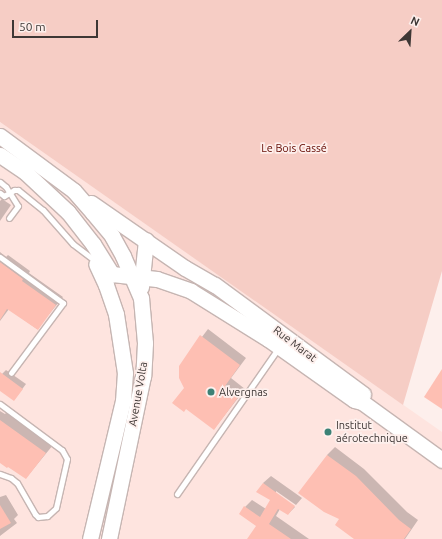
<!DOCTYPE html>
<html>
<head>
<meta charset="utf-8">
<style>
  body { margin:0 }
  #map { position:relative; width:442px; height:539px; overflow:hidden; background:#fdefec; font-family:Ubuntu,sans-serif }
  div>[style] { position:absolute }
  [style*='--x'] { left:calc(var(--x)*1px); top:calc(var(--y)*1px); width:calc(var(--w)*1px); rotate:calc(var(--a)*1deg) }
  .built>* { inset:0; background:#fee4df }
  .green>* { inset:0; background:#f6cdc5 }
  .shadow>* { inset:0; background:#0003 }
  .building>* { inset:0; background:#febfb3 }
  .roads { filter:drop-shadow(1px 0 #c6b5b2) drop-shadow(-1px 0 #c6b5b2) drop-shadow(0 1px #c6b5b2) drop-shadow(0 -1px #c6b5b2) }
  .lane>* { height:5px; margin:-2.5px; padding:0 2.5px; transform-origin:2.5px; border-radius:2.5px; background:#fff }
  .secondary>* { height:15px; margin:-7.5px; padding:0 7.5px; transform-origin:7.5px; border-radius:7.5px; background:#fff }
  .dots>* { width:11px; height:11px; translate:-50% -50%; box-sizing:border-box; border:2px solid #fdefec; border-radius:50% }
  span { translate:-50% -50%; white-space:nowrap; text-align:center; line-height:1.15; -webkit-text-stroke:3.5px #fdefec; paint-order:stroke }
  .park-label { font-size:11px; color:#640901 }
  .street-label { font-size:11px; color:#3e3735 }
  .poi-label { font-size:11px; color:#3e3735 }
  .left { translate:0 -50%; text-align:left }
  .north { position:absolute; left:390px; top:12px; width:40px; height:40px; -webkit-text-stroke:3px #fdefec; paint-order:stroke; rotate:25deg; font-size:11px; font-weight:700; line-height:16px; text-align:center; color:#3e3735 }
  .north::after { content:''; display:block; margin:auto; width:14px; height:18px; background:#3e3735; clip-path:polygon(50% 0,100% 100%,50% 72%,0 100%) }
  .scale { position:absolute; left:12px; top:20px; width:86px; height:18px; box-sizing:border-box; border:2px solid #3e3735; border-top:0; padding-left:5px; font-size:12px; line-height:14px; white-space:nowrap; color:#3e3735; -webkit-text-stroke:3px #fdefec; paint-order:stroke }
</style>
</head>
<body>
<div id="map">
  <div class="built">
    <i style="clip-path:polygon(0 122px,442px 432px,442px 539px,0 539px)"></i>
  </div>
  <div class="green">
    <i style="clip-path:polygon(0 0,442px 0,442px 271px,403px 405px,0 122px)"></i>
  </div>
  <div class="shadow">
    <i style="clip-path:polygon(2px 199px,11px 205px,0 221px,0 201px)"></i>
    <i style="clip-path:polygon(0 252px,6px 257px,8px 255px,30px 271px,29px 273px,63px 297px,37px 329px,9px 309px,0 321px)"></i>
    <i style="clip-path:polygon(208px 329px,246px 358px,231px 378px,245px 389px,214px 429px,185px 388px,180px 366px)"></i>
    <i style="clip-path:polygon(6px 370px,26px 384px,14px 400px,0 389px,0 376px)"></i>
    <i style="clip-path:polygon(0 411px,5px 414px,7px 412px,53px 445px,26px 478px,0 461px)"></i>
    <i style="clip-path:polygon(335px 447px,364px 469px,407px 512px,418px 520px,405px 539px,356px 539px,340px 518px,327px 455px)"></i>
    <i style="clip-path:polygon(271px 476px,302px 498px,296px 505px,276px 491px,276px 494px,295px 507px,288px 514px,280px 509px,276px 516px,309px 539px,249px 539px,257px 526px,245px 507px,252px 500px,266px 509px,271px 500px,263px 483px)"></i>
    <i style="clip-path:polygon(6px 495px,18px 515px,14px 519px,17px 523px,0 536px,0 497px)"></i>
  </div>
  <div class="building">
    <i style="clip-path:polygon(0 262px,23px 279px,22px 281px,56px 305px,38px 330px,7px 309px,0 320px)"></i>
    <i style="clip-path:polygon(200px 335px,240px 365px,225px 386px,239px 396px,214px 430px,186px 409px,184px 412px,172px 403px,184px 388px,179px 378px,179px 366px)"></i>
    <i style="clip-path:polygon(442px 369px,442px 409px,424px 397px)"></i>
    <i style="clip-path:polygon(0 372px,23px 389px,14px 401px,0 391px)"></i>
    <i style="clip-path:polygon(0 420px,46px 453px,26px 479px,8px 467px,7px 468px,0 463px)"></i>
    <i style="clip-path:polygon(327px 455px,356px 476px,399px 520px,411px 529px,404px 539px,354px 539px,335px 525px,339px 519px,324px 512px,298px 493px)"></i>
    <i style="clip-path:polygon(263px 483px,295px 506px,288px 515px,278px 509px,269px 524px,291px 539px,247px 539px,256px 526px,239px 514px,244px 506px,260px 517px,270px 500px,256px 492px)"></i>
    <i style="clip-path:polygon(0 505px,11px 523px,0 529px)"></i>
  </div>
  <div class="roads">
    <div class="lane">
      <i style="--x:0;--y:182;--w:8;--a:40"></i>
      <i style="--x:6;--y:187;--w:22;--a:58"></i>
      <i style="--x:18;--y:206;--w:15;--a:127"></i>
      <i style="--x:0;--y:193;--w:5;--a:37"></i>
      <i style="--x:4;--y:196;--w:12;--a:-31"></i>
      <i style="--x:14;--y:190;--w:4;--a:0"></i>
      <i style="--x:18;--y:190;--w:32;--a:39"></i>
      <i style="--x:43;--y:210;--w:45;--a:48.6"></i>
      <i style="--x:73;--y:244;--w:26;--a:37"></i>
      <i style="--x:0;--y:257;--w:78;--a:36.1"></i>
      <i style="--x:63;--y:303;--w:87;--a:126.6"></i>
      <i style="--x:0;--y:404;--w:77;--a:36.6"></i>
      <i style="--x:62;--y:450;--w:10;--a:61"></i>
      <i style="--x:67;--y:459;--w:50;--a:102.7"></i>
      <i style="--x:56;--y:508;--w:12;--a:138"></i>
      <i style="--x:47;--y:516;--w:9;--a:174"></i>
      <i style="--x:38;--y:517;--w:4;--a:-135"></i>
      <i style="--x:35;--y:514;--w:36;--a:-120"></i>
      <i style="--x:17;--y:483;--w:8;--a:-140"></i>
      <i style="--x:11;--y:478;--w:12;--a:-160"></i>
      <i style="--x:177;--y:494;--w:179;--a:-55.2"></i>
    </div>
    <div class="secondary">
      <i style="--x:0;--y:136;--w:92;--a:36.6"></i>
      <i style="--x:74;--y:191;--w:29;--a:49"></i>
      <i style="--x:93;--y:213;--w:30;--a:50"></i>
      <i style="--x:112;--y:236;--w:23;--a:61"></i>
      <i style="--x:123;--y:256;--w:46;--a:66.8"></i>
      <i style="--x:141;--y:298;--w:45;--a:84.9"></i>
      <i style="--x:145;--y:343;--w:33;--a:93"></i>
      <i style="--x:143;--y:376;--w:167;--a:101.8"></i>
      <i style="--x:0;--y:155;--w:29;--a:34"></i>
      <i style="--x:24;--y:171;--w:60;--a:43"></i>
      <i style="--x:68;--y:212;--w:41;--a:52"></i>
      <i style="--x:93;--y:244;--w:36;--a:58"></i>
      <i style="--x:112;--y:274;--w:45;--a:6.3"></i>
      <i style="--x:157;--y:279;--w:36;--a:19"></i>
      <i style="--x:191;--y:291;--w:91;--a:31.9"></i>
      <i style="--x:268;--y:339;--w:105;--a:35.3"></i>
      <i style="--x:354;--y:400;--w:8;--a:14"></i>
      <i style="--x:362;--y:402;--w:99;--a:35.9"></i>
      <i style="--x:91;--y:203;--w:114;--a:34.7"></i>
      <i style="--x:185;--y:268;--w:34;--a:30"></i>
      <i style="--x:215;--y:285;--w:184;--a:36.4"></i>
      <i style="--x:141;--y:287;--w:47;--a:-83.9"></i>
      <i style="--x:90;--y:539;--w:142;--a:-76.6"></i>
      <i style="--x:123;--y:401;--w:28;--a:-86"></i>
      <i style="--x:125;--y:373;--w:60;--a:-98.7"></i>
      <i style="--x:116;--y:314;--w:31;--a:-109"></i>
      <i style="--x:106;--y:285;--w:23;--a:-115"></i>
    </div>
  </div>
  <div class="dots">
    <i style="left:211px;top:392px;background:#3c8175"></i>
    <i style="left:328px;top:432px;background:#3c8175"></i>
  </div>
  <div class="park-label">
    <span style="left:294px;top:148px">Le Bois Cassé</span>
  </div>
  <div class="street-label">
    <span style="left:295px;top:344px;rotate:37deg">Rue Marat</span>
    <span style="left:138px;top:394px;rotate:-80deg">Avenue Volta</span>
  </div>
  <div class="poi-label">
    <span class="left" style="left:219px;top:392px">Alvergnas</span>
    <span class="left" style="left:336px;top:432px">Institut<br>aérotechnique</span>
  </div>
  <div class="north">N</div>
  <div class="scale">50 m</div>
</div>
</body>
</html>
